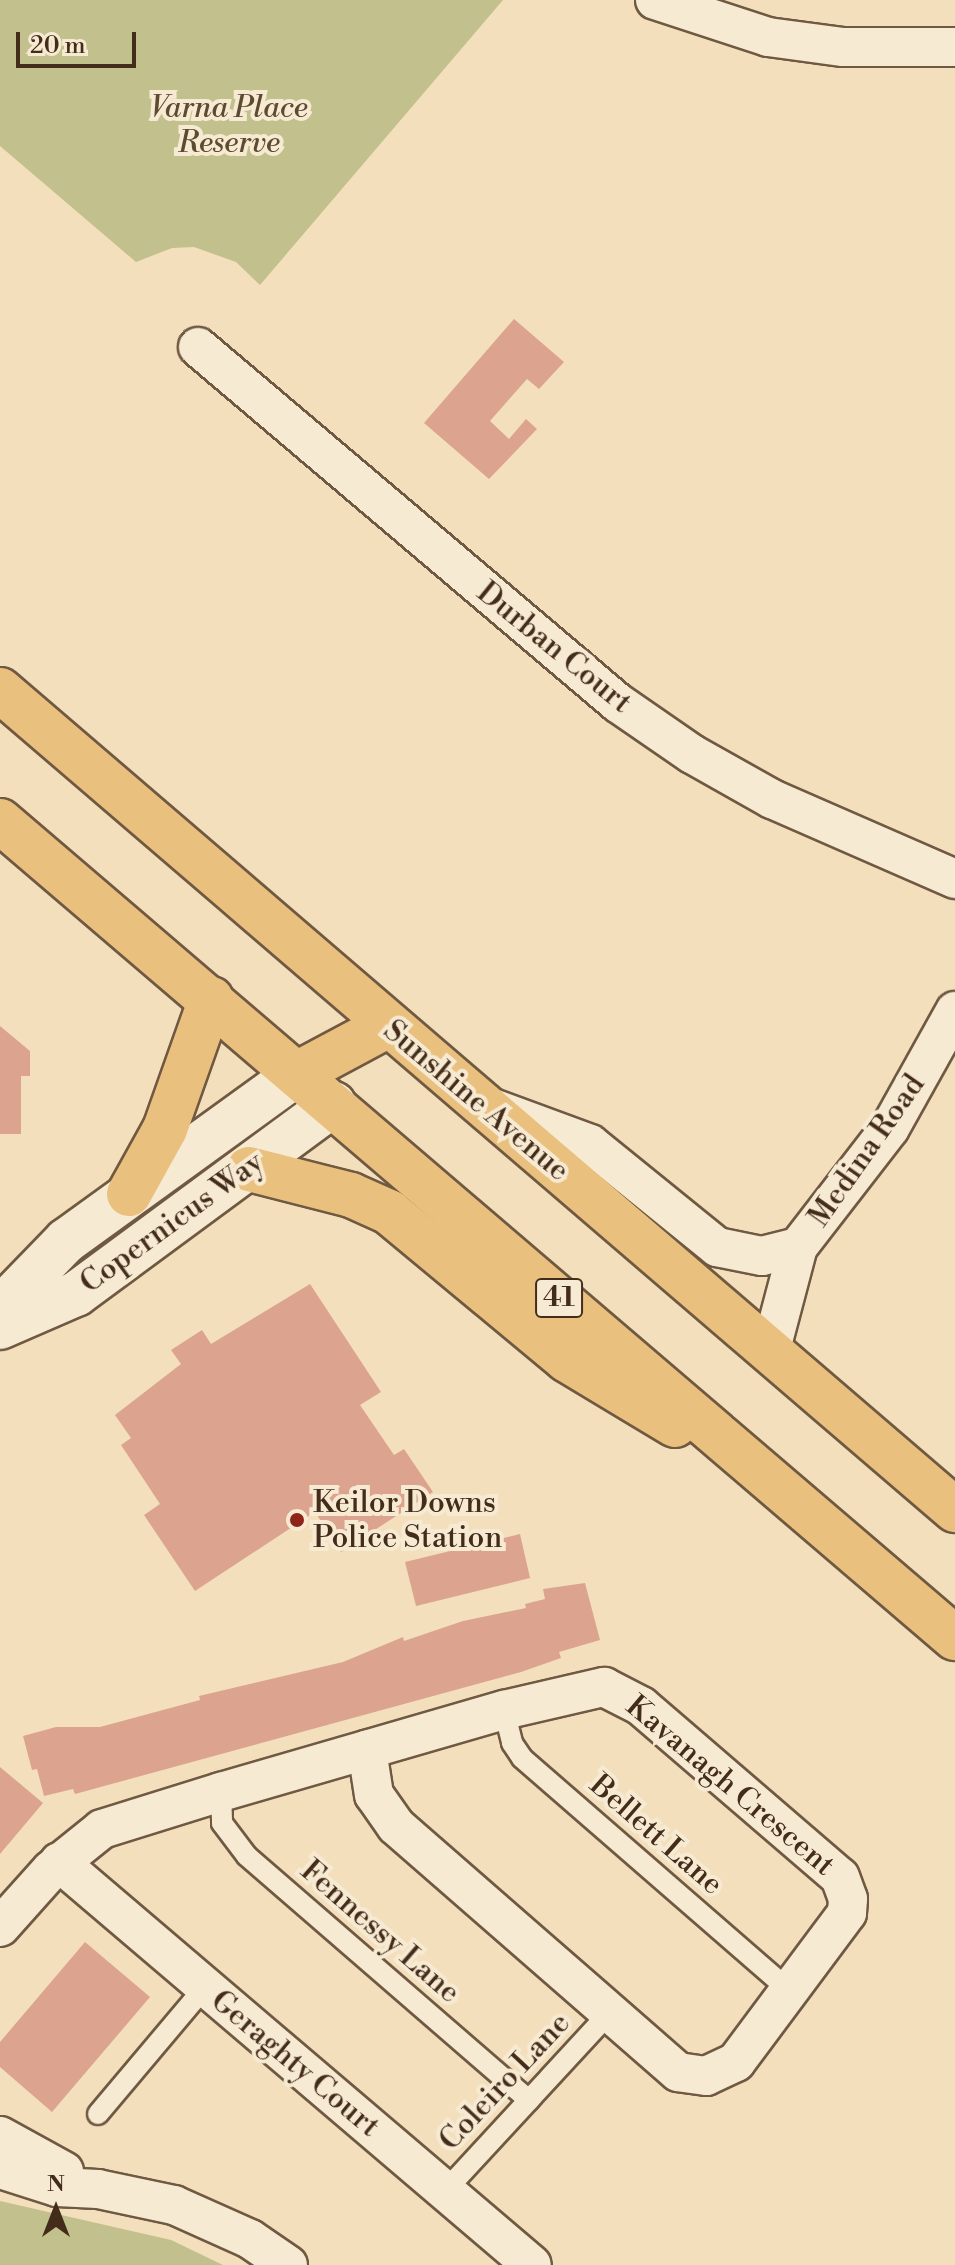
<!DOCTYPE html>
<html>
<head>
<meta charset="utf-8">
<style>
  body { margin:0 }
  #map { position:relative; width:955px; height:2265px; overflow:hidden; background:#f3dfbc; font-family:"Libre Bodoni",serif }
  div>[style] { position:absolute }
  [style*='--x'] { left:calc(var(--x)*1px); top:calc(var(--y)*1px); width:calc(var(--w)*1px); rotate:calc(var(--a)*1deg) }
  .green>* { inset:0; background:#c2c08c }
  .building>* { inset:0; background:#dca48e }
  .roads { filter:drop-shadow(2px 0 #705942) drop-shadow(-2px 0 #705942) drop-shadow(0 2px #705942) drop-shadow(0 -2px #705942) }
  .lane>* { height:20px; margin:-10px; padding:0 10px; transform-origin:10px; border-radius:10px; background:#f7ead3 }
  .street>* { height:38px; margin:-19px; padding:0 19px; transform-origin:19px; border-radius:19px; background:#f7ead3 }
  .secondary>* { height:44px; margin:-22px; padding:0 22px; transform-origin:22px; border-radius:22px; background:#f7ead3 }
  .primary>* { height:44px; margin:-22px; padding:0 22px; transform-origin:22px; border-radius:22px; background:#eac07e }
  .dots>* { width:22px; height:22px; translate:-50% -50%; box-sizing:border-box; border:4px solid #f7ead3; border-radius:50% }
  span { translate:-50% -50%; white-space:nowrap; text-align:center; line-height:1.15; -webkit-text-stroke:8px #f7ead3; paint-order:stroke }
  .shield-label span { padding:2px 6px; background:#f7ead3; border:2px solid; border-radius:6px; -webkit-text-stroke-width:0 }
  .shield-label { font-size:28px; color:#442c1a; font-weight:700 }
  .park-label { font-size:30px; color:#5d4a31; font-style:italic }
  .street-label { font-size:30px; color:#442c1a }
  .poi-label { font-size:30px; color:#442c1a }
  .left { translate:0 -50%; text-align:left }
  .north { position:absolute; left:16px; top:2169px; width:80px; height:80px; -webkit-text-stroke:6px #f7ead3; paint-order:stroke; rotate:0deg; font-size:22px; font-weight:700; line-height:32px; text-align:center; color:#442c1a }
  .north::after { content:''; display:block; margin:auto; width:28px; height:36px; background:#442c1a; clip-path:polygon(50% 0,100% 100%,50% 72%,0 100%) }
  .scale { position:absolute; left:16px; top:32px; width:120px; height:36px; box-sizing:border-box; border:4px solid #442c1a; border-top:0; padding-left:10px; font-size:24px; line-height:28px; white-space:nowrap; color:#442c1a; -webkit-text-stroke:6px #f7ead3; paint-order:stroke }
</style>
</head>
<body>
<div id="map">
  <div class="green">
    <i style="clip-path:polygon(0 0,503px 0,260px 285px,236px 262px,194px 247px,172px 248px,136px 262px,0 146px)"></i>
    <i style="clip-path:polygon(0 2201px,171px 2240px,223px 2265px,0 2265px)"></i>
  </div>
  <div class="building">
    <i style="clip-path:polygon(514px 319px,564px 362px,539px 389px,527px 379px,490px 421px,509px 439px,526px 419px,537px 429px,489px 479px,424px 423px)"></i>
    <i style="clip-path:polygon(0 1026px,30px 1051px,30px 1076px,21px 1076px,21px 1134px,0 1134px)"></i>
    <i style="clip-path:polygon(310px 1284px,381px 1392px,360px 1405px,394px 1455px,404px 1449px,433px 1492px,341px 1552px,315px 1512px,195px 1591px,144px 1515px,160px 1504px,121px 1445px,131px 1438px,115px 1415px,181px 1364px,171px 1350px,202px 1330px,211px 1344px)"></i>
    <i style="clip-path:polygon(520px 1534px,530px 1578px,416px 1606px,405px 1562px)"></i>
    <i style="clip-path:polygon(585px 1583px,600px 1640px,559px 1652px,561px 1658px,521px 1672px,75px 1794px,73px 1789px,44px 1796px,37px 1769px,32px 1770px,23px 1736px,56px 1727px,100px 1727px,200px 1700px,199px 1696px,343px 1662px,403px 1637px,404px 1641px,463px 1621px,526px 1608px,525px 1604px,545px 1599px,543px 1589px)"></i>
    <i style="clip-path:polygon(0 1767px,43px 1803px,0 1854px)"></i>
    <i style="clip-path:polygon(85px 1942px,150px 1997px,52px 2112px,0 2067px,0 2042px)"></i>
  </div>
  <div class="roads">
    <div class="lane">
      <i style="--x:504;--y:1710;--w:34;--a:76"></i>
      <i style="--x:512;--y:1743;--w:18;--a:56"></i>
      <i style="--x:522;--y:1758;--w:357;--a:41"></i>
      <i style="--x:221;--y:1792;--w:31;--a:88"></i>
      <i style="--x:222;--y:1823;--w:41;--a:52.9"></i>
      <i style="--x:247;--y:1856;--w:373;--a:40.9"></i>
      <i style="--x:98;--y:2114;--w:166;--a:-49.9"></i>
      <i style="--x:445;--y:2191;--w:242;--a:-47.3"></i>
    </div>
    <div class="street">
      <i style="--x:655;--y:0;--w:119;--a:18.1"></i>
      <i style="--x:768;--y:37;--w:76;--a:7.6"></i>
      <i style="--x:843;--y:47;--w:112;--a:0"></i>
      <i style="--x:198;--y:347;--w:551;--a:40.29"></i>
      <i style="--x:618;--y:703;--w:90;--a:34.6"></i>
      <i style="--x:692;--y:754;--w:92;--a:29.4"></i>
      <i style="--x:772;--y:799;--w:200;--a:23.6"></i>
      <i style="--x:495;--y:1109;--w:101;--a:20.2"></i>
      <i style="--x:590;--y:1144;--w:164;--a:39"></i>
      <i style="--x:717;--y:1247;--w:46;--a:11.3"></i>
      <i style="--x:762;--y:1256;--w:37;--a:-14"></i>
      <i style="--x:771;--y:1349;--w:106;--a:-75.2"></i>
      <i style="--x:798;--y:1247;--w:150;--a:-52.3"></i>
      <i style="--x:890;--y:1128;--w:134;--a:-60.9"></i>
      <i style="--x:59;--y:1862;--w:621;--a:40.43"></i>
      <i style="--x:0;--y:1927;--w:76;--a:-48.2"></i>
      <i style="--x:51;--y:1870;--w:65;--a:-38.8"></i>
      <i style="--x:102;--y:1829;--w:125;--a:-17.3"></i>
      <i style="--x:221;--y:1792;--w:295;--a:-16.2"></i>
      <i style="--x:504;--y:1710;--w:103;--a:-13"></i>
      <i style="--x:604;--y:1687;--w:42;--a:27.2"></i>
      <i style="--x:641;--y:1706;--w:262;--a:40.7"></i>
      <i style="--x:840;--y:1877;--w:23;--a:70"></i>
      <i style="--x:848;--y:1899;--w:14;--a:94"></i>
      <i style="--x:847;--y:1913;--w:186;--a:126.7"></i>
      <i style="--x:736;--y:2062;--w:33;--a:155"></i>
      <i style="--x:706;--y:2076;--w:28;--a:-172"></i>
      <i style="--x:678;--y:2072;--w:374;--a:-138.9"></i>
      <i style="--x:396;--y:1826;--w:38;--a:-125"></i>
      <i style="--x:374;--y:1795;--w:46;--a:-98.8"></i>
      <i style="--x:0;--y:2136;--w:73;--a:28.7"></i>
      <i style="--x:0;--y:2169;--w:60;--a:17.5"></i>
      <i style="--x:57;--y:2187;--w:41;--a:2.8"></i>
      <i style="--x:98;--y:2189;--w:78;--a:11.9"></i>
      <i style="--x:174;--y:2205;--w:83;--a:24.1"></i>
      <i style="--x:250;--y:2239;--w:46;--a:34.4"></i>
    </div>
    <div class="secondary">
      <i style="--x:0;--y:1309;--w:95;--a:-45.9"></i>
      <i style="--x:66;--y:1241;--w:285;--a:-35.9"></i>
      <i style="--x:0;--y:1327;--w:83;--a:-23.5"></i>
      <i style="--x:76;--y:1294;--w:320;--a:-36.4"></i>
    </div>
    <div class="primary">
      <i style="--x:0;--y:690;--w:1259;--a:40.65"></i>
      <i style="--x:0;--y:821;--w:1257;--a:40.55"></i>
      <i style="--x:297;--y:1074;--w:102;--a:-28.1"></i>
      <i style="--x:249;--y:1169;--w:105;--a:14.3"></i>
      <i style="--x:351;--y:1195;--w:42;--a:24.1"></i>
      <i style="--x:389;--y:1212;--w:231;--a:39.7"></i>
      <i style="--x:567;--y:1360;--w:126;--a:31"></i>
      <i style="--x:129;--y:1194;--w:74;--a:-61"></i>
      <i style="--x:165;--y:1129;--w:138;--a:-70.5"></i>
    </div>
  </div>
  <div class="dots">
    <i style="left:297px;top:1520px;background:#8f2418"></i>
  </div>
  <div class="shield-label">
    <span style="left:559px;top:1298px">41</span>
  </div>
  <div class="park-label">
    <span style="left:229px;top:125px">Varna Place<br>Reserve</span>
  </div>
  <div class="street-label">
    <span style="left:554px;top:648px;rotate:39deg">Durban Court</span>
    <span style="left:476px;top:1101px;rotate:40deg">Sunshine Avenue</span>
    <span style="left:867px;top:1151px;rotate:-55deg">Medina Road</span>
    <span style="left:172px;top:1223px;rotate:-36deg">Copernicus Way</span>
    <span style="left:730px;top:1786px;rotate:40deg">Kavanagh Crescent</span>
    <span style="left:656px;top:1835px;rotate:41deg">Bellett Lane</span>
    <span style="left:380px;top:1932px;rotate:41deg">Fennessy Lane</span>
    <span style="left:295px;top:2064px;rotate:40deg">Geraghty Court</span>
    <span style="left:505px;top:2082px;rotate:-47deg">Coleiro Lane</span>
  </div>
  <div class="poi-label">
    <span class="left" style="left:313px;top:1520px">Keilor Downs<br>Police Station</span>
  </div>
  <div class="north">N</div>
  <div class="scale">20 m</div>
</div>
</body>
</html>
